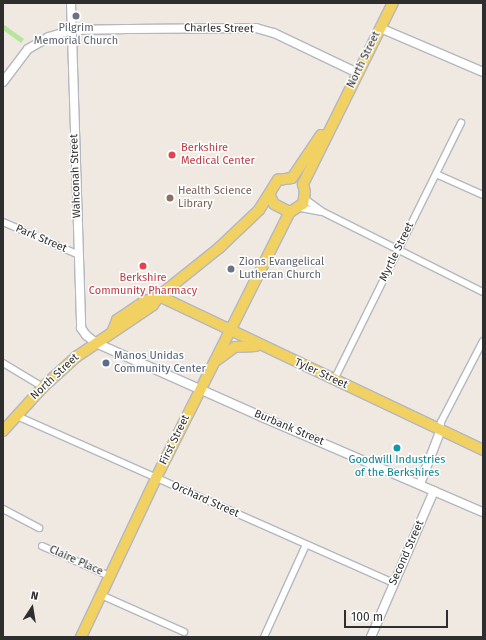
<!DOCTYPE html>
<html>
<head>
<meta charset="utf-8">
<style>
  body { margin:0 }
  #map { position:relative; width:486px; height:640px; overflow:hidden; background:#efe9e1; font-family:"Fira Sans",sans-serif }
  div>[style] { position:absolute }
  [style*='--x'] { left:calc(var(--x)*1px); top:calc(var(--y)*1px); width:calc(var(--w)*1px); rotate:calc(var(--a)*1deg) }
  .green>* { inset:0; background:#b6e59e }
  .roads { filter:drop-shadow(1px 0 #b4b7c1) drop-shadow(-1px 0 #b4b7c1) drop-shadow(0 1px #b4b7c1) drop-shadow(0 -1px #b4b7c1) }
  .minor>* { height:6px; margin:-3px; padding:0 3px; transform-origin:3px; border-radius:3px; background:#fff }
  .tertiary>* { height:8px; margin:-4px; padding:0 4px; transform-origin:4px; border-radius:4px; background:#fff }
  .primary>* { height:10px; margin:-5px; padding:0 5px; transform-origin:5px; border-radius:5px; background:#f2d163 }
  .dots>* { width:11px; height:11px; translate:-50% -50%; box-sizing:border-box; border:2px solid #fff; border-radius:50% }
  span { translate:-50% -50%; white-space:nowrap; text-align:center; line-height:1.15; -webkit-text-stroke:3px #fff; paint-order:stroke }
  .worship-label { font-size:11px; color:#5b616d }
  .left { translate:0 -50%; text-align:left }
  .street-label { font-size:11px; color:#2e2e2e }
  .health-label { font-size:11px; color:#be3a42 }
  .education-label { font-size:11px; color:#785e54 }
  .service-label { font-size:11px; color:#4e5e75 }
  .culture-label { font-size:11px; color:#0d838f }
  .frame { position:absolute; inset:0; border:4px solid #2e2e2e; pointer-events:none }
  .north { position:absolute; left:12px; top:588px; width:40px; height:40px; -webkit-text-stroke:3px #fff; paint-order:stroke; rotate:12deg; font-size:11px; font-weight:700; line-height:16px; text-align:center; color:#2e2e2e }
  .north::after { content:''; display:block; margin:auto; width:14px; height:18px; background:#2e2e2e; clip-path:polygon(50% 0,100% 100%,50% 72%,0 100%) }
  .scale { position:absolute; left:344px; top:610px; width:104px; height:18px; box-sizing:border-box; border:2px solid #2e2e2e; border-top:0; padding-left:5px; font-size:12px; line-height:14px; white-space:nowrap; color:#2e2e2e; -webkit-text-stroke:3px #fff; paint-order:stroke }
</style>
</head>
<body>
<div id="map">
  <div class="green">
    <i style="clip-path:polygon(3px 24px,24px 39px,21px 43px,3px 30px)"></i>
  </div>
  <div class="roads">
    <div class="minor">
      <i style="--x:436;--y:174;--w:51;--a:24.1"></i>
      <i style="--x:305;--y:199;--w:22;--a:36"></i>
      <i style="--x:323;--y:212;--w:179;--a:26.6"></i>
      <i style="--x:301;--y:208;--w:20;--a:11"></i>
      <i style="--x:3;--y:222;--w:83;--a:23.5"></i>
      <i style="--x:3;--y:363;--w:47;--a:31"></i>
      <i style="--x:334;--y:380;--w:287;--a:-63.7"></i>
      <i style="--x:17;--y:416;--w:412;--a:23.9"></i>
      <i style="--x:440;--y:432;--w:10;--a:-84"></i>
      <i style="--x:441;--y:422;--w:91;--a:-62.6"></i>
      <i style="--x:3;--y:509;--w:41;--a:27.8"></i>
      <i style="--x:42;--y:546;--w:73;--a:24.1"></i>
      <i style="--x:101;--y:595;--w:91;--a:24"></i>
      <i style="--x:264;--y:637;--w:101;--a:-65.5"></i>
    </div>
    <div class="tertiary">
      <i style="--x:71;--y:3;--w:325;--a:88.2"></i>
      <i style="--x:81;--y:328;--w:9;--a:54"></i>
      <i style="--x:86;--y:335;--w:13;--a:39"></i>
      <i style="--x:96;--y:343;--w:182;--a:24"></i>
      <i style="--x:262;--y:417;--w:241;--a:23.3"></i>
      <i style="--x:380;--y:28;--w:112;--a:23.1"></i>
      <i style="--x:3;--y:82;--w:41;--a:-52.9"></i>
      <i style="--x:28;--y:49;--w:24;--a:-30"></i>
      <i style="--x:49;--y:37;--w:24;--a:-17"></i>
      <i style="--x:72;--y:30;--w:56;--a:-1"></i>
      <i style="--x:128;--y:29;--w:128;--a:-0.4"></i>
      <i style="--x:256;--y:28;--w:19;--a:16"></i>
      <i style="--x:274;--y:33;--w:93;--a:25.5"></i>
      <i style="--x:420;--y:484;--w:56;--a:-69"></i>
      <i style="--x:371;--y:637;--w:159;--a:-66.7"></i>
    </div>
    <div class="primary">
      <i style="--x:292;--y:178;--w:52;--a:-56"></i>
      <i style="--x:270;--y:196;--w:9;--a:63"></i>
      <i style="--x:274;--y:204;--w:18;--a:27"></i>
      <i style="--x:290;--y:212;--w:15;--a:-32"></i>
      <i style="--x:303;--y:204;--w:12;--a:-81"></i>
      <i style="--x:305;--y:192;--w:8;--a:-104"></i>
      <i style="--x:303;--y:184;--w:202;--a:-63.6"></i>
      <i style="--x:159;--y:296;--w:359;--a:25.4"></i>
      <i style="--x:113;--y:330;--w:11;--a:-68"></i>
      <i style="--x:117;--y:320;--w:34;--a:-34"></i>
      <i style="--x:145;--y:301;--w:13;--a:-18"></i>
      <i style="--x:217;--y:360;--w:22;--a:-36"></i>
      <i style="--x:235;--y:347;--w:21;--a:-3"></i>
      <i style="--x:3;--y:431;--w:59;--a:-47.7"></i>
      <i style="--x:43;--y:387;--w:45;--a:-42.3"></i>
      <i style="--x:76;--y:357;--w:93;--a:-34"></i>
      <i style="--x:153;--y:305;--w:11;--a:-56"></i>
      <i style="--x:159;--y:296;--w:77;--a:-38.7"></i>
      <i style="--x:219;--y:248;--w:55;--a:-43.5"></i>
      <i style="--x:259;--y:210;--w:36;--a:-58"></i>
      <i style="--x:278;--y:180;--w:14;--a:-8"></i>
      <i style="--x:81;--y:637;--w:176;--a:-64.7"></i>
      <i style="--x:156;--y:478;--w:298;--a:-63.3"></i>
    </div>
  </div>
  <div class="dots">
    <i style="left:76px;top:16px;background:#6b7280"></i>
    <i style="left:172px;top:155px;background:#e0444e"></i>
    <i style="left:170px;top:198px;background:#8d6e63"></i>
    <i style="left:143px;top:266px;background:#e0444e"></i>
    <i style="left:231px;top:269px;background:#6b7280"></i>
    <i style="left:106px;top:363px;background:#5c6f8a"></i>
    <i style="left:397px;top:448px;background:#0f9aa8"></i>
  </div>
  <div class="worship-label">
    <span style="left:76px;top:35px">Pilgrim<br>Memorial Church</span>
    <span class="left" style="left:239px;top:269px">Zions Evangelical<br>Lutheran Church</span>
  </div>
  <div class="street-label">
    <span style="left:219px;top:29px;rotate:1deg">Charles Street</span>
    <span style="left:364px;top:60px;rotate:-64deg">North Street</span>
    <span style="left:76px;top:176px;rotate:-92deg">Wahconah Street</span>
    <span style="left:41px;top:239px;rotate:23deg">Park Street</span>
    <span style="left:397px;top:252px;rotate:-64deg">Myrtle Street</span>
    <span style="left:321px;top:374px;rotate:25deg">Tyler Street</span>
    <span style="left:55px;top:377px;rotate:-43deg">North Street</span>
    <span style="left:289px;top:428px;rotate:23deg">Burbank Street</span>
    <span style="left:175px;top:440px;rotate:-64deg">First Street</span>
    <span style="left:205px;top:500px;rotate:24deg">Orchard Street</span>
    <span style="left:407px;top:553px;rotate:-66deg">Second Street</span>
    <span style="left:76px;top:561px;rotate:24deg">Claire Place</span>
  </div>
  <div class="health-label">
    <span class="left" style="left:181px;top:155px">Berkshire<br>Medical Center</span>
    <span style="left:143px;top:285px">Berkshire<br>Community Pharmacy</span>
  </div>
  <div class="education-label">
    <span class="left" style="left:178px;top:198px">Health Science<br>Library</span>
  </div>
  <div class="service-label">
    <span class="left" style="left:114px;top:363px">Manos Unidas<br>Community Center</span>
  </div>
  <div class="culture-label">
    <span style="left:397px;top:467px">Goodwill Industries<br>of the Berkshires</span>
  </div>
  <div class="frame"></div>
  <div class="north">N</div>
  <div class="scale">100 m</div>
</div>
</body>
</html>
